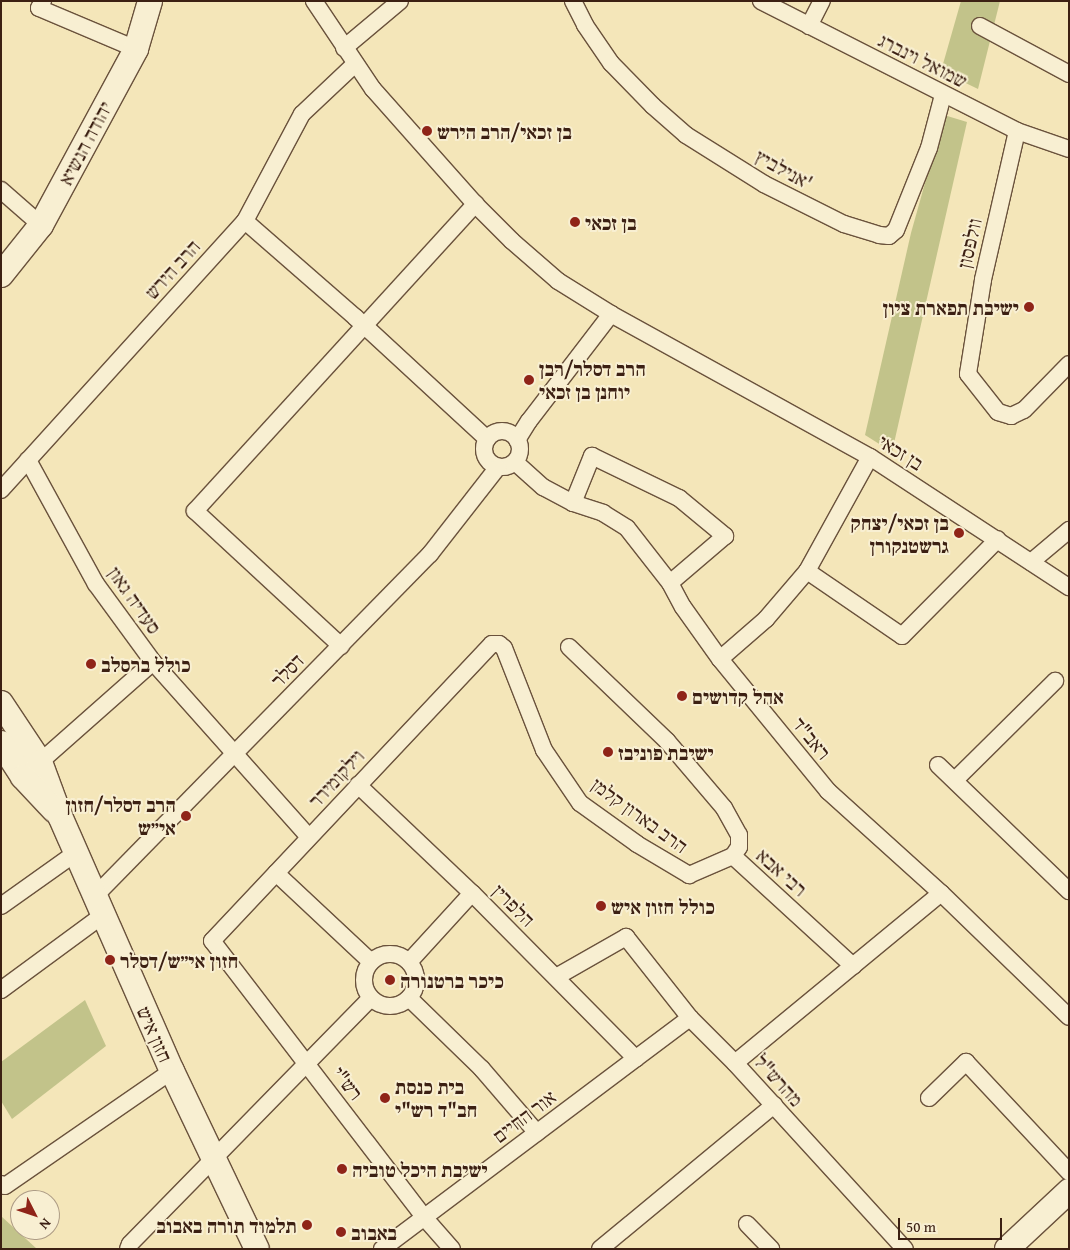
<!DOCTYPE html>
<html>
<head>
<meta charset="utf-8">
<style>
  body { margin:0 }
  #map { position:relative; width:1070px; height:1250px; overflow:hidden; background:#f4e6b9; font-family:"Gentium Book Plus","Frank Ruhl Libre",serif }
  div>[style] { position:absolute }
  [style*='--x'] { left:calc(var(--x)*1px); top:calc(var(--y)*1px); width:calc(var(--w)*1px); rotate:calc(var(--a)*1deg) }
  .green>* { inset:0; background:#c2c38a }
  .roads { filter:drop-shadow(1px 0 #6a523c) drop-shadow(-1px 0 #6a523c) drop-shadow(0 1px #6a523c) drop-shadow(0 -1px #6a523c) }
  .street>* { height:16px; margin:-8px; padding:0 8px; transform-origin:8px; border-radius:8px; background:#f8efd2 }
  .street>.ring { margin:-8px; padding:0; box-sizing:content-box; background:none; border:16px solid #f8efd2; border-radius:50% }
  .secondary>* { height:24px; margin:-12px; padding:0 12px; transform-origin:12px; border-radius:12px; background:#f8efd2 }
  .dots>* { width:14px; height:14px; translate:-50% -50%; box-sizing:border-box; border:2px solid #f8efd2; border-radius:50% }
  span { translate:-50% -50%; white-space:nowrap; text-align:center; line-height:1.15; -webkit-text-stroke:4px #f8efd2; paint-order:stroke }
  .street-label { font-size:20px; color:#3c2013 }
  .poi-label { font-size:20px; color:#3c2013; font-weight:700 }
  .left { translate:0 -50%; text-align:left }
  .right { translate:-100% -50%; text-align:right }
  .frame { position:absolute; inset:0; border:2px solid #3c2013; pointer-events:none }
  .north { position:absolute; left:10px; top:1190px; width:50px; height:50px; box-sizing:border-box; background:#f8efd2; border:1px solid #ad9c86; border-radius:50%; rotate:131deg; font-size:14px; font-weight:700; line-height:20px; text-align:center; color:#3c2013 }
  .north::after { content:''; display:block; margin:auto; width:18px; height:22px; background:#8f2418; clip-path:polygon(50% 0,100% 100%,50% 72%,0 100%) }
  .scale { position:absolute; left:898px; top:1218px; width:104px; height:22px; box-sizing:border-box; border:2px solid #3c2013; border-top:0; padding-left:6px; font-size:15px; line-height:18px; white-space:nowrap; color:#3c2013; -webkit-text-stroke:4px #f8efd2; paint-order:stroke }
</style>
</head>
<body>
<div id="map">
  <div class="green">
    <i style="clip-path:polygon(961px 1px,1000px 1px,978px 89px,941px 71px)"></i>
    <i style="clip-path:polygon(944px 115px,967px 122px,892px 452px,865px 435px,911px 233px)"></i>
    <i style="clip-path:polygon(85px 1000px,106px 1046px,12px 1119px,1px 1101px,1px 1062px)"></i>
    <i style="clip-path:polygon(1px 1216px,37px 1249px,1px 1249px)"></i>
  </div>
  <div class="roads">
    <div class="street">
      <i style="--x:43;--y:1;--w:8;--a:120"></i>
      <i style="--x:39;--y:8;--w:105;--a:22.9"></i>
      <i style="--x:314;--y:1;--w:106;--a:56.2"></i>
      <i style="--x:373;--y:89;--w:154;--a:48.4"></i>
      <i style="--x:475;--y:204;--w:52;--a:45"></i>
      <i style="--x:512;--y:241;--w:61;--a:41"></i>
      <i style="--x:558;--y:281;--w:62;--a:31.9"></i>
      <i style="--x:611;--y:314;--w:296;--a:28.9"></i>
      <i style="--x:870;--y:457;--w:238;--a:33.2"></i>
      <i style="--x:573;--y:1;--w:27;--a:63"></i>
      <i style="--x:585;--y:25;--w:46;--a:55.6"></i>
      <i style="--x:611;--y:63;--w:60;--a:45.7"></i>
      <i style="--x:653;--y:106;--w:44;--a:41.3"></i>
      <i style="--x:686;--y:135;--w:92;--a:32.1"></i>
      <i style="--x:764;--y:184;--w:89;--a:26.6"></i>
      <i style="--x:844;--y:224;--w:37;--a:17"></i>
      <i style="--x:879;--y:235;--w:10;--a:6"></i>
      <i style="--x:889;--y:236;--w:9;--a:-41"></i>
      <i style="--x:896;--y:230;--w:88;--a:-68.1"></i>
      <i style="--x:929;--y:148;--w:55;--a:-75.2"></i>
      <i style="--x:761;--y:1;--w:287;--a:26.9"></i>
      <i style="--x:1017;--y:131;--w:55;--a:19.1"></i>
      <i style="--x:809;--y:26;--w:28;--a:-63"></i>
      <i style="--x:980;--y:26;--w:101;--a:28.3"></i>
      <i style="--x:344;--y:48;--w:73;--a:-40"></i>
      <i style="--x:1017;--y:131;--w:153;--a:102.9"></i>
      <i style="--x:983;--y:280;--w:95;--a:99.1"></i>
      <i style="--x:968;--y:374;--w:48;--a:51.7"></i>
      <i style="--x:998;--y:412;--w:14;--a:17"></i>
      <i style="--x:1011;--y:416;--w:14;--a:-25"></i>
      <i style="--x:1024;--y:410;--w:64;--a:-45.6"></i>
      <i style="--x:1;--y:190;--w:53;--a:41.2"></i>
      <i style="--x:245;--y:221;--w:146;--a:41.1"></i>
      <i style="--x:355;--y:317;--w:180;--a:42.7"></i>
      <i class="ring" style="left:484px;top:431px;width:20px;height:20px"></i>
      <i style="--x:517;--y:440;--w:22;--a:-58"></i>
      <i style="--x:529;--y:421;--w:135;--a:-52.5"></i>
      <i style="--x:28;--y:460;--w:141;--a:61.3"></i>
      <i style="--x:96;--y:584;--w:97;--a:53.8"></i>
      <i style="--x:153;--y:662;--w:234;--a:48.3"></i>
      <i style="--x:515;--y:462;--w:38;--a:42"></i>
      <i style="--x:543;--y:487;--w:34;--a:28"></i>
      <i style="--x:573;--y:503;--w:32;--a:18"></i>
      <i style="--x:603;--y:513;--w:28;--a:32"></i>
      <i style="--x:627;--y:528;--w:70;--a:52"></i>
      <i style="--x:670;--y:583;--w:27;--a:62"></i>
      <i style="--x:683;--y:607;--w:64;--a:54.6"></i>
      <i style="--x:720;--y:659;--w:171;--a:50.7"></i>
      <i style="--x:828;--y:791;--w:152;--a:42.1"></i>
      <i style="--x:941;--y:893;--w:178;--a:44.1"></i>
      <i style="--x:1;--y:490;--w:363;--a:-47.8"></i>
      <i style="--x:245;--y:221;--w:121;--a:-62"></i>
      <i style="--x:302;--y:114;--w:73;--a:-43.3"></i>
      <i style="--x:573;--y:503;--w:51;--a:-68"></i>
      <i style="--x:592;--y:456;--w:97;--a:25.8"></i>
      <i style="--x:679;--y:498;--w:60;--a:39.6"></i>
      <i style="--x:725;--y:536;--w:72;--a:139.5"></i>
      <i style="--x:1031;--y:562;--w:50;--a:-40.1"></i>
      <i style="--x:807;--y:571;--w:115;--a:34.4"></i>
      <i style="--x:902;--y:636;--w:136;--a:-45.3"></i>
      <i style="--x:341;--y:646;--w:199;--a:-137.2"></i>
      <i style="--x:195;--y:511;--w:416;--a:-47.6"></i>
      <i style="--x:569;--y:647;--w:136;--a:43.8"></i>
      <i style="--x:667;--y:741;--w:88;--a:49.6"></i>
      <i style="--x:724;--y:808;--w:31;--a:61"></i>
      <i style="--x:739;--y:835;--w:12;--a:90"></i>
      <i style="--x:739;--y:847;--w:11;--a:124"></i>
      <i style="--x:733;--y:856;--w:163;--a:42.5"></i>
      <i style="--x:720;--y:659;--w:61;--a:-41"></i>
      <i style="--x:766;--y:619;--w:63;--a:-49.5"></i>
      <i style="--x:807;--y:571;--w:130;--a:-61.1"></i>
      <i style="--x:40;--y:762;--w:151;--a:-41.5"></i>
      <i style="--x:938;--y:765;--w:182;--a:43.9"></i>
      <i style="--x:955;--y:780;--w:141;--a:-44.7"></i>
      <i style="--x:358;--y:785;--w:157;--a:43.5"></i>
      <i style="--x:472;--y:893;--w:233;--a:45.3"></i>
      <i style="--x:276;--y:873;--w:130;--a:43.1"></i>
      <i style="--x:96;--y:895;--w:477;--a:-45.6"></i>
      <i style="--x:430;--y:554;--w:110;--a:-52"></i>
      <i style="--x:1;--y:906;--w:93;--a:-35.4"></i>
      <i class="ring" style="left:364px;top:954px;width:36px;height:36px"></i>
      <i style="--x:409;--y:962;--w:93;--a:-47.6"></i>
      <i style="--x:556;--y:977;--w:81;--a:-29.7"></i>
      <i style="--x:626;--y:937;--w:103;--a:51.7"></i>
      <i style="--x:690;--y:1018;--w:64;--a:45"></i>
      <i style="--x:735;--y:1063;--w:252;--a:47.6"></i>
      <i style="--x:1;--y:990;--w:127;--a:-36.3"></i>
      <i style="--x:409;--y:998;--w:102;--a:44.2"></i>
      <i style="--x:482;--y:1069;--w:84;--a:49.3"></i>
      <i style="--x:735;--y:1063;--w:267;--a:-39.5"></i>
      <i style="--x:929;--y:1098;--w:52;--a:-44.2"></i>
      <i style="--x:966;--y:1062;--w:151;--a:46.9"></i>
      <i style="--x:1;--y:1184;--w:4;--a:27"></i>
      <i style="--x:5;--y:1186;--w:203;--a:-34.6"></i>
      <i style="--x:747;--y:1224;--w:35;--a:46"></i>
      <i style="--x:128;--y:1249;--w:5;--a:-68"></i>
      <i style="--x:130;--y:1244;--w:344;--a:-45.6"></i>
      <i style="--x:382;--y:1249;--w:385;--a:-36.9"></i>
      <i style="--x:452;--y:1249;--w:43;--a:-131.2"></i>
      <i style="--x:424;--y:1217;--w:348;--a:-127.5"></i>
      <i style="--x:212;--y:941;--w:408;--a:-46.7"></i>
      <i style="--x:492;--y:644;--w:7;--a:0"></i>
      <i style="--x:499;--y:644;--w:6;--a:39"></i>
      <i style="--x:504;--y:648;--w:110;--a:68.6"></i>
      <i style="--x:544;--y:750;--w:64;--a:55.8"></i>
      <i style="--x:580;--y:803;--w:70;--a:35.7"></i>
      <i style="--x:637;--y:844;--w:61;--a:30.8"></i>
      <i style="--x:689;--y:875;--w:48;--a:-23.4"></i>
      <i style="--x:600;--y:1249;--w:226;--a:-39.6"></i>
    </div>
    <div class="secondary">
      <i style="--x:1;--y:275;--w:64;--a:-51.3"></i>
      <i style="--x:41;--y:225;--w:200;--a:-61.6"></i>
      <i style="--x:136;--y:49;--w:50;--a:-73.7"></i>
      <i style="--x:1;--y:703;--w:71;--a:56.5"></i>
      <i style="--x:40;--y:762;--w:58;--a:69.7"></i>
      <i style="--x:60;--y:816;--w:279;--a:66.3"></i>
      <i style="--x:172;--y:1071;--w:197;--a:64.5"></i>
      <i style="--x:1;--y:743;--w:40;--a:57.1"></i>
      <i style="--x:23;--y:777;--w:45;--a:46.8"></i>
      <i style="--x:1007;--y:1249;--w:85;--a:-43.1"></i>
    </div>
  </div>
  <div class="dots">
    <i style="left:427px;top:131px;background:#8f2418"></i>
    <i style="left:575px;top:222px;background:#8f2418"></i>
    <i style="left:1029px;top:307px;background:#8f2418"></i>
    <i style="left:529px;top:380px;background:#8f2418"></i>
    <i style="left:959px;top:533px;background:#8f2418"></i>
    <i style="left:91px;top:664px;background:#8f2418"></i>
    <i style="left:682px;top:696px;background:#8f2418"></i>
    <i style="left:608px;top:752px;background:#8f2418"></i>
    <i style="left:186px;top:816px;background:#8f2418"></i>
    <i style="left:601px;top:906px;background:#8f2418"></i>
    <i style="left:110px;top:960px;background:#8f2418"></i>
    <i style="left:390px;top:980px;background:#8f2418"></i>
    <i style="left:385px;top:1098px;background:#8f2418"></i>
    <i style="left:342px;top:1169px;background:#8f2418"></i>
    <i style="left:307px;top:1225px;background:#8f2418"></i>
    <i style="left:341px;top:1232px;background:#8f2418"></i>
  </div>
  <div class="street-label">
    <span style="left:923px;top:60px;rotate:27deg">שמואל וינברג</span>
    <span style="left:85px;top:143px;rotate:-62deg">יהודה הנשיא</span>
    <span style="left:784px;top:169px;rotate:29deg">אנילביץ'</span>
    <span style="left:969px;top:243px;rotate:-77deg">וולפסון</span>
    <span style="left:172px;top:269px;rotate:-48deg">הרב הירש</span>
    <span style="left:901px;top:452px;rotate:32deg">בן זכאי</span>
    <span style="left:135px;top:600px;rotate:55deg">סעדיה גאון</span>
    <span style="left:287px;top:670px;rotate:-46deg">דסלר</span>
    <span style="left:812px;top:738px;rotate:51deg">ראב"ד</span>
    <span style="left:336px;top:778px;rotate:-47deg">וילקומירר</span>
    <span style="left:640px;top:815px;rotate:36deg">הרב בארון קלמן</span>
    <span style="left:782px;top:872px;rotate:42deg">רבי אבא</span>
    <span style="left:514px;top:905px;rotate:45deg">הלפרין</span>
    <span style="left:155px;top:1034px;rotate:66deg">חזון איש</span>
    <span style="left:779px;top:1080px;rotate:48deg">מהרש"ל</span>
    <span style="left:348px;top:1083px;rotate:52deg">רש"י</span>
    <span style="left:524px;top:1116px;rotate:-37deg">אור החיים</span>
  </div>
  <div class="poi-label">
    <span class="left" style="left:437px;top:131px">בן זכאי/הרב הירש</span>
    <span class="left" style="left:585px;top:222px">בן זכאי</span>
    <span class="right" style="left:1019px;top:307px">ישיבת תפארת ציון</span>
    <span class="left" style="left:539px;top:380px">הרב דסלר/רבן<br>יוחנן בן זכאי</span>
    <span class="right" style="left:949px;top:534px">בן זכאי/יצחק<br>גרשטנקורן</span>
    <span class="left" style="left:101px;top:664px">כולל ברסלב</span>
    <span class="left" style="left:692px;top:696px">אהל קדושים</span>
    <span class="left" style="left:618px;top:752px">ישיבת פוניבז</span>
    <span class="right" style="left:176px;top:816px">הרב דסלר/חזון<br>אי״ש</span>
    <span class="left" style="left:611px;top:906px">כולל חזון איש</span>
    <span class="left" style="left:120px;top:960px">חזון אי״ש/דסלר</span>
    <span class="left" style="left:400px;top:980px">כיכר ברטנורה</span>
    <span class="left" style="left:395px;top:1098px">בית כנסת<br>חב"ד רש"י</span>
    <span class="left" style="left:352px;top:1169px">ישיבת היכל טוביה</span>
    <span class="right" style="left:297px;top:1225px">תלמוד תורה באבוב</span>
    <span class="left" style="left:351px;top:1232px">באבוב</span>
  </div>
  <div class="frame"></div>
  <div class="north">N</div>
  <div class="scale">50 m</div>
</div>
</body>
</html>
